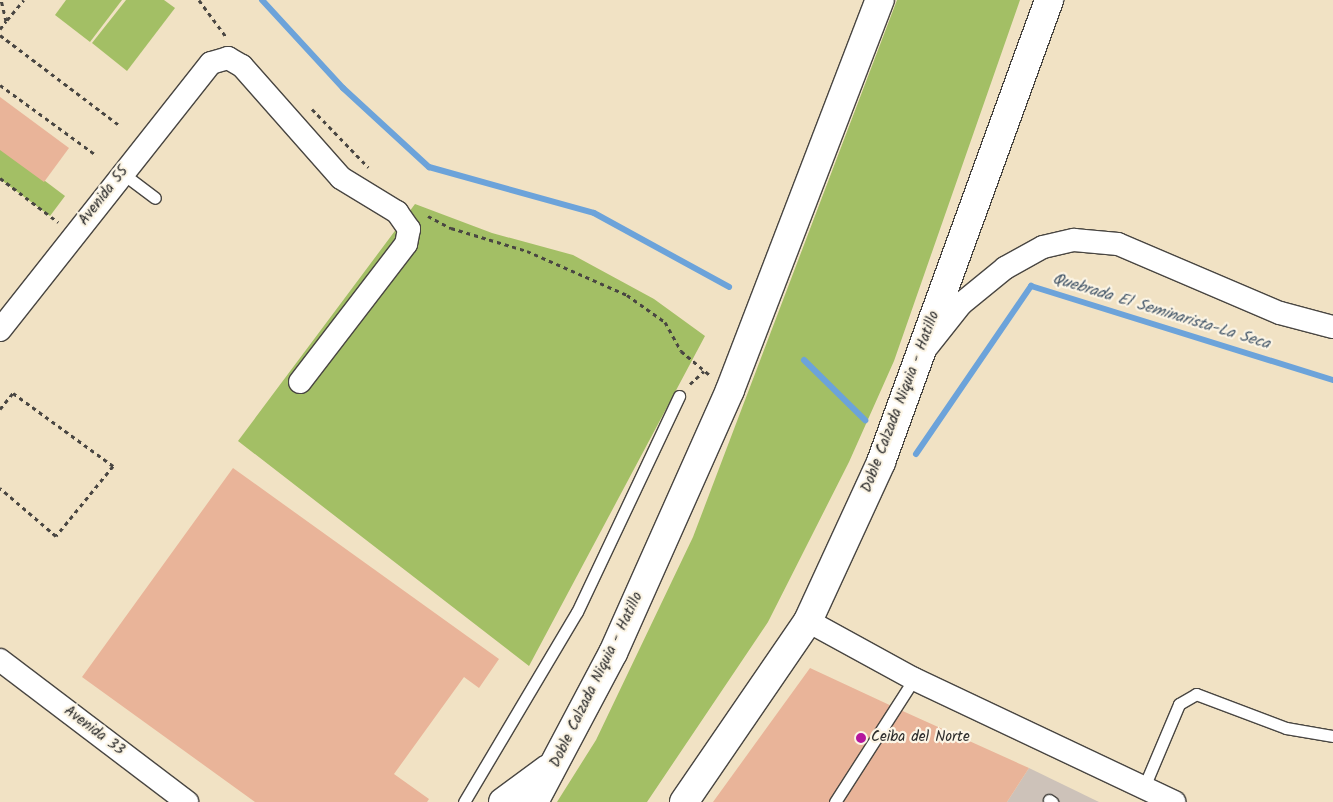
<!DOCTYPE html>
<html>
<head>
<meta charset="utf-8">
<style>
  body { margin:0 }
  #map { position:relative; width:1333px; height:802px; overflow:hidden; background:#f1e2c4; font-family:Kalam,sans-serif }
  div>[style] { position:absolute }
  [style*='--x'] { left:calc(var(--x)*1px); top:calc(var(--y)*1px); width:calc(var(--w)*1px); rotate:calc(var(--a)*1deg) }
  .industrial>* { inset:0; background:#cdc2b9 }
  .green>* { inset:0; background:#a3bf65 }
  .stream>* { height:6px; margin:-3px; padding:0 3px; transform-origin:3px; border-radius:3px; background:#6ca3da }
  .building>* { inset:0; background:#e9b499 }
  .path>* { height:3px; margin-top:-1.5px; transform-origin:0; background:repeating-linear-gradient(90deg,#494642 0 4px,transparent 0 8px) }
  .roads { filter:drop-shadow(1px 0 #494642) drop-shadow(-1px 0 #494642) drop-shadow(0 1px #494642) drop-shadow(0 -1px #494642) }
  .service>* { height:11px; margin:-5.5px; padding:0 5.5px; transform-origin:5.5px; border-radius:5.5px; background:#fff }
  .minor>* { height:22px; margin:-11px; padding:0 11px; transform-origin:11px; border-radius:11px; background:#fff }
  .trunk>* { height:28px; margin:-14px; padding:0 14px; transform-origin:14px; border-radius:14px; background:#fff }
  .dots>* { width:14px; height:14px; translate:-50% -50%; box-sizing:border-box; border:2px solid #fcf5e5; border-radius:50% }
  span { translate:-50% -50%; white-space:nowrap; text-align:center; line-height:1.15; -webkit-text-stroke:4.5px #fcf5e5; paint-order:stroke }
  .street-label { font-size:15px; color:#2b2b2b }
  .poi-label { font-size:15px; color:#2b2b2b }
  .left { translate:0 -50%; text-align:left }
  .water-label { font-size:16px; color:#425568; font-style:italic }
</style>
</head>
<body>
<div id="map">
  <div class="industrial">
    <i style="clip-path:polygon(1029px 768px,1099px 802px,1007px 802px)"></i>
  </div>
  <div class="green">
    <i style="clip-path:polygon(66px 0,122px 0,90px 42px,55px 15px)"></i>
    <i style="clip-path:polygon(126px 0,164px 0,175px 8px,127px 71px,92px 43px)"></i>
    <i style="clip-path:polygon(897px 0,1020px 0,894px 361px,849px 462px,768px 622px,647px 802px,557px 802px,596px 740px,693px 537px)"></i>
    <i style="clip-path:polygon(0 147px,65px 196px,50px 216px,0 179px)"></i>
    <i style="clip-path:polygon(415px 204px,492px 233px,573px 255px,654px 299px,705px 336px,529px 666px,238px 441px)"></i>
  </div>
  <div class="stream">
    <i style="--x:262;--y:0;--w:120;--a:47.4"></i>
    <i style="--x:343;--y:88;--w:117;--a:42.6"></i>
    <i style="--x:429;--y:167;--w:171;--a:15.6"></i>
    <i style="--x:594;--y:213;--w:154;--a:28.7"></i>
    <i style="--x:804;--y:360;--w:86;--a:44.5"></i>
    <i style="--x:916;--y:454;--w:204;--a:-55.6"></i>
    <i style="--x:1031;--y:286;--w:316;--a:17.3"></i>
  </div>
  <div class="building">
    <i style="clip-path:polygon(0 97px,69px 148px,44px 182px,0 150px)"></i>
    <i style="clip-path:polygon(233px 468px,499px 659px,479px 688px,464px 677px,394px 774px,429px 799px,427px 802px,255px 802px,82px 677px)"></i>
    <i style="clip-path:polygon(810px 668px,896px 708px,1029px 768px,1007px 802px,713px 802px)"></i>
  </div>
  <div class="path">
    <i style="--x:199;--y:0;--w:47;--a:53.6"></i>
    <i style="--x:7;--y:20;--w:26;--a:-50"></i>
    <i style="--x:0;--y:29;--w:10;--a:-53"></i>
    <i style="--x:6;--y:21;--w:22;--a:-103"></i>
    <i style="--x:0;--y:35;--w:149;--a:37.1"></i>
    <i style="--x:0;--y:85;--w:119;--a:36.1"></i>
    <i style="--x:312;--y:109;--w:81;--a:46"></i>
    <i style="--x:0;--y:178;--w:73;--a:37.2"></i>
    <i style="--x:428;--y:216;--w:26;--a:28"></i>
    <i style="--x:451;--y:228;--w:79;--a:16.8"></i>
    <i style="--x:527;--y:251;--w:109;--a:23.7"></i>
    <i style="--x:627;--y:295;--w:47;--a:35.4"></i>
    <i style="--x:665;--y:322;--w:33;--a:61"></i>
    <i style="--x:681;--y:351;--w:38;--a:40"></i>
    <i style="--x:690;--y:384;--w:19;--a:-43"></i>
    <i style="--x:0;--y:409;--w:21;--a:-51"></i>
    <i style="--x:13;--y:393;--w:124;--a:36.1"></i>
    <i style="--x:113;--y:466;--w:90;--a:129.2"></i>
    <i style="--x:56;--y:536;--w:74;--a:-139.4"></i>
  </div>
  <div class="roads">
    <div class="service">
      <i style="--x:122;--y:173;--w:41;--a:37.1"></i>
      <i style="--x:1144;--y:787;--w:90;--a:-67.1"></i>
      <i style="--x:1179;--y:704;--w:20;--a:-30"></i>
      <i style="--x:1196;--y:694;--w:96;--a:20.7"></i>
      <i style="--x:1286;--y:728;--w:48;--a:9.7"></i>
      <i style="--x:1049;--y:800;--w:4;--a:34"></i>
      <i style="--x:464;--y:802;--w:221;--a:-59.3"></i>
      <i style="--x:577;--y:612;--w:239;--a:-64.7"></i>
      <i style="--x:835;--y:802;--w:146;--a:-57.3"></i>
    </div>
    <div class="minor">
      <i style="--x:0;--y:330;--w:340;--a:-51.7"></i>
      <i style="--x:211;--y:63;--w:18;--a:-16"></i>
      <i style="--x:228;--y:58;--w:16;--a:30"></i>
      <i style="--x:242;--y:66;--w:149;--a:48.5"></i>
      <i style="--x:341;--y:178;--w:66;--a:31.3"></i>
      <i style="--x:397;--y:212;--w:21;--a:55"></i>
      <i style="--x:409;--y:229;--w:15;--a:101"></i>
      <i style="--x:406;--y:244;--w:174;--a:127.5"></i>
      <i style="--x:927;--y:347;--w:55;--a:-51.7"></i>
      <i style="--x:961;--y:304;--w:57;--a:-39.3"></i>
      <i style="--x:1005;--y:268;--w:43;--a:-28.9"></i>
      <i style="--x:1043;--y:247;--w:32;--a:-13"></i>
      <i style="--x:1074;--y:240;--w:44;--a:5.2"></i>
      <i style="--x:1118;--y:244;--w:176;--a:23.1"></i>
      <i style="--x:1280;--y:313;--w:55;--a:14.8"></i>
      <i style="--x:808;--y:621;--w:121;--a:28.7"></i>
      <i style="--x:914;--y:679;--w:288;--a:25.3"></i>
      <i style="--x:0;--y:660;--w:235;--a:37.2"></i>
    </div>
    <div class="trunk">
      <i style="--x:503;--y:802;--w:56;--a:-36.3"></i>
      <i style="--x:534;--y:802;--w:169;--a:-62.1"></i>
      <i style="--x:613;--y:653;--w:288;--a:-66"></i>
      <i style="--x:730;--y:390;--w:418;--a:-69"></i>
      <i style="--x:684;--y:802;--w:219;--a:-55.6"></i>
      <i style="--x:808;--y:621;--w:175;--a:-65.3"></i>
      <i style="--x:881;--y:462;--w:492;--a:-70"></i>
    </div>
  </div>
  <div class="dots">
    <i style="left:861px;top:738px;background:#b5179e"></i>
  </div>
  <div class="street-label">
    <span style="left:104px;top:196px;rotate:-52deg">Avenida 55</span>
    <span style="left:901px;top:402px;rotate:-69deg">Doble Calzada Niquia - Hatillo</span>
    <span style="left:597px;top:680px;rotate:-64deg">Doble Calzada Niquia - Hatillo</span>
    <span style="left:94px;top:731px;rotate:37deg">Avenida 33</span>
  </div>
  <div class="poi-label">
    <span class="left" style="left:871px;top:738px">Ceiba del Norte</span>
  </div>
  <div class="water-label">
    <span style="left:1161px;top:312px;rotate:17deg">Quebrada El Seminarista-La Seca</span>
  </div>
</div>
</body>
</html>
